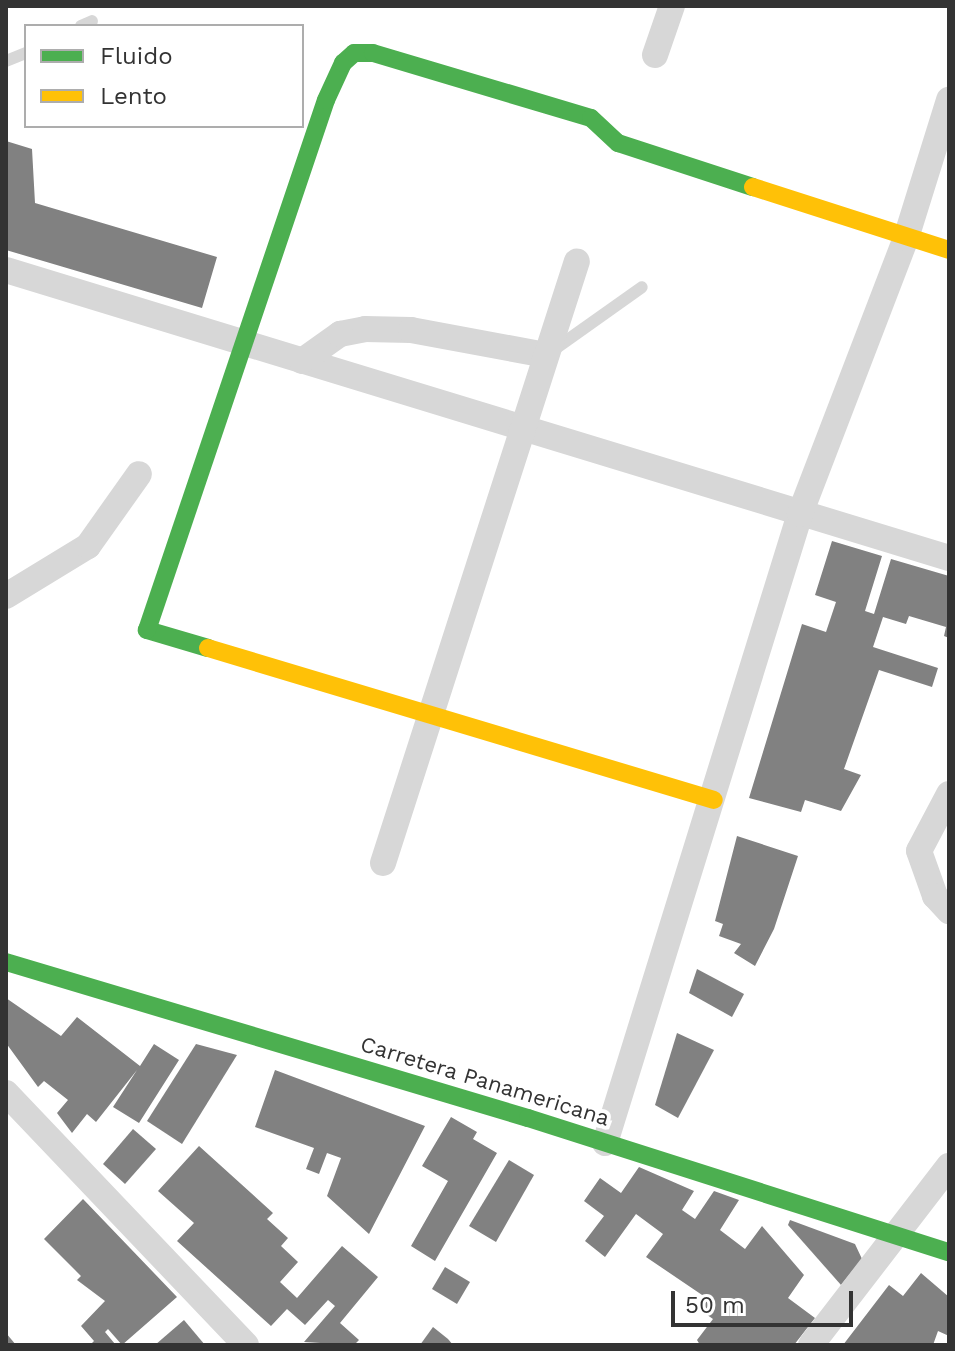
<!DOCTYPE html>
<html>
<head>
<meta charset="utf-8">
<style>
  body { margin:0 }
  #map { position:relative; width:955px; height:1351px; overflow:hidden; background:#fff; font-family:"Work Sans",sans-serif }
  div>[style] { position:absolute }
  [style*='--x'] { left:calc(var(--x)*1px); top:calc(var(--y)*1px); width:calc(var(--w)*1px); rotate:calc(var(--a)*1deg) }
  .building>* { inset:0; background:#818181 }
  .lane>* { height:12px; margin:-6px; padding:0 6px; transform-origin:6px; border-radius:6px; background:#d7d7d7 }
  .street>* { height:26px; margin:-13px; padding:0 13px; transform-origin:13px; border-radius:13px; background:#d7d7d7 }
  .fast>* { height:18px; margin:-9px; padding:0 9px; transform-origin:9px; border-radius:9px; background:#4caf50 }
  .slow>* { height:18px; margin:-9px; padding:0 9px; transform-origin:9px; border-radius:9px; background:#ffc107 }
  span { translate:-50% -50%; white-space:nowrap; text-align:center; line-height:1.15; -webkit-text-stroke:8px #fff; paint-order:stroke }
  .street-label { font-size:22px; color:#333 }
  .frame { position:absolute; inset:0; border:8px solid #333; pointer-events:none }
  .legend { position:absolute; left:24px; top:24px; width:280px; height:104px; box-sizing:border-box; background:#fff; border:2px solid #adadad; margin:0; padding:10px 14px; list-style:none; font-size:24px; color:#333 }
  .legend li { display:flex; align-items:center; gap:16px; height:40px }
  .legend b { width:40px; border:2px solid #adadad }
  .scale { position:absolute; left:671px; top:1291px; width:182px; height:36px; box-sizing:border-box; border:4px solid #333; border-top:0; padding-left:10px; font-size:24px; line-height:28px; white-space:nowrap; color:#333; -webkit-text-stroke:6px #fff; paint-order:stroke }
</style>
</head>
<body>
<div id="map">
  <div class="building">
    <i style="clip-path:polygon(6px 141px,32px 149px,35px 203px,217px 257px,202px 308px,6px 250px)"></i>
    <i style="clip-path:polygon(832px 541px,882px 556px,865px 611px,874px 614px,891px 559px,949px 576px,949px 638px,944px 636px,946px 627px,909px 616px,906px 624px,883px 617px,873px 647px,938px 668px,932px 687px,879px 670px,844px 769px,861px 775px,841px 811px,805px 800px,801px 812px,749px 798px,802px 624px,826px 632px,836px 602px,815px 595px)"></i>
    <i style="clip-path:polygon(737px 836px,798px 856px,774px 929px,755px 966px,734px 953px,741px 944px,719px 936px,723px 924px,715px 921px)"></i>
    <i style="clip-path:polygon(697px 969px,744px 994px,732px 1017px,689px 993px)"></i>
    <i style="clip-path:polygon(6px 998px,61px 1036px,77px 1017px,140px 1066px,154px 1044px,179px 1060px,139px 1123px,113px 1107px,137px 1070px,96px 1122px,87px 1114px,72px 1133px,57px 1113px,68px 1100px,44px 1081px,38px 1087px,6px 1043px)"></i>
    <i style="clip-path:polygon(677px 1033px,714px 1050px,678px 1118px,655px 1105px)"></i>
    <i style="clip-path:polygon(196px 1044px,237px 1055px,182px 1144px,147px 1121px)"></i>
    <i style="clip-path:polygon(275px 1070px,425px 1126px,369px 1234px,327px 1196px,341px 1158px,327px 1153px,319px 1174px,306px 1169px,314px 1148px,255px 1127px)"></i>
    <i style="clip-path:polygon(451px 1117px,477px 1132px,473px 1139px,497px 1153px,435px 1261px,411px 1246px,448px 1181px,422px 1166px)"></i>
    <i style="clip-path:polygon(133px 1129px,156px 1149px,125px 1184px,103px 1164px)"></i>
    <i style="clip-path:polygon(199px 1146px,273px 1213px,267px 1219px,288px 1238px,281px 1246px,298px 1262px,280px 1282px,297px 1298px,342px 1246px,378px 1277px,340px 1323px,359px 1340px,354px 1345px,304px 1342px,335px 1306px,328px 1300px,305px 1325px,287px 1309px,271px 1326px,177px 1241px,194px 1223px,158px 1191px)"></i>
    <i style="clip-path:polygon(509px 1160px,534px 1175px,496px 1242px,469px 1226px)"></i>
    <i style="clip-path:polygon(639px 1167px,694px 1191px,682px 1210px,695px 1219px,714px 1191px,739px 1200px,720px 1230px,745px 1249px,762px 1226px,804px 1275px,788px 1298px,815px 1318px,794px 1345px,700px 1345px,697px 1340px,713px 1319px,700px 1310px,708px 1299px,646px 1257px,663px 1234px,636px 1214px,605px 1257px,585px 1241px,604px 1216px,584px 1201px,600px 1178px,621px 1193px)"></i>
    <i style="clip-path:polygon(83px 1199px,177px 1297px,122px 1345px,108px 1329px,105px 1332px,115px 1344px,90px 1345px,94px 1341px,81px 1326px,105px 1301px,77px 1280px,81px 1276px,44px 1239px)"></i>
    <i style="clip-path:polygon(790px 1220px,855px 1244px,862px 1259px,841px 1285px,788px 1225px)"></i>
    <i style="clip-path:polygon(445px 1267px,470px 1282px,457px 1304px,432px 1289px)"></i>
    <i style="clip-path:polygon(921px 1273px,949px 1297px,949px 1336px,938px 1331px,933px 1345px,843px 1345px,889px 1285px,903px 1296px)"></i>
    <i style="clip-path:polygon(184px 1320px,205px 1345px,155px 1345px)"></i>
    <i style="clip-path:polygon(433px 1327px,448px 1339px,453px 1345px,420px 1345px)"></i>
    <i style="clip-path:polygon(6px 1333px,16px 1345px,6px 1345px)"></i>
  </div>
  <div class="lane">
    <i style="--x:81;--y:26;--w:12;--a:-24"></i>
    <i style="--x:6;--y:61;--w:22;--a:-22"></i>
    <i style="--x:552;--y:351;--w:110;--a:-35.4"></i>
  </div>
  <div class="street">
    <i style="--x:655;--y:55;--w:52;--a:-70.9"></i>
    <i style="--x:6;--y:270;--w:986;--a:16.98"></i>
    <i style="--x:302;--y:361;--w:47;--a:-35.4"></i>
    <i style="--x:340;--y:334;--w:25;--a:-11"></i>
    <i style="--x:365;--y:329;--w:46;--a:1.2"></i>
    <i style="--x:411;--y:330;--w:137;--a:10.5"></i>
    <i style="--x:6;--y:596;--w:96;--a:-31.4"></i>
    <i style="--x:88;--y:546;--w:88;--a:-54.7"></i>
    <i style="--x:949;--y:794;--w:64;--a:117.8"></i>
    <i style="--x:919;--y:851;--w:48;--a:70.4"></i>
    <i style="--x:935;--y:896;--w:21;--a:47"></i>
    <i style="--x:383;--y:863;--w:632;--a:-72.14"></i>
    <i style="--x:6;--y:1093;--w:348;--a:46.4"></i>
    <i style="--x:605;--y:1143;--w:659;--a:-72.78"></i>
    <i style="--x:800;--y:514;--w:296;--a:-69"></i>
    <i style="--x:906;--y:238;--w:145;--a:-72.7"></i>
    <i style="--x:811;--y:1345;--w:226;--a:-52.4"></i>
  </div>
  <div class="fast">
    <i style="--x:208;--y:648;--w:64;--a:-163.6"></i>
    <i style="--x:147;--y:630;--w:559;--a:-71.34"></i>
    <i style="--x:326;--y:100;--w:41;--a:-65.3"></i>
    <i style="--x:343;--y:63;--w:15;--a:-42"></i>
    <i style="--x:354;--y:53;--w:19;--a:0"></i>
    <i style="--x:373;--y:53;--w:227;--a:16.6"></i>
    <i style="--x:591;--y:118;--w:37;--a:43"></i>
    <i style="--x:618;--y:143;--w:142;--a:18.1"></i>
    <i style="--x:6;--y:962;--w:545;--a:16.64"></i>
    <i style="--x:528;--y:1118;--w:442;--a:17.7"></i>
  </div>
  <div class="slow">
    <i style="--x:753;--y:187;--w:206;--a:17.8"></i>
    <i style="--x:208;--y:648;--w:528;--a:16.72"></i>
  </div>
  <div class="street-label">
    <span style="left:485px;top:1081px;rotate:17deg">Carretera Panamericana</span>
  </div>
  <div class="frame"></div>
  <ul class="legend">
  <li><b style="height:10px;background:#4caf50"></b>Fluido</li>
  <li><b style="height:10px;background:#ffc107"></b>Lento</li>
  </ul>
  <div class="scale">50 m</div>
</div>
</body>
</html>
